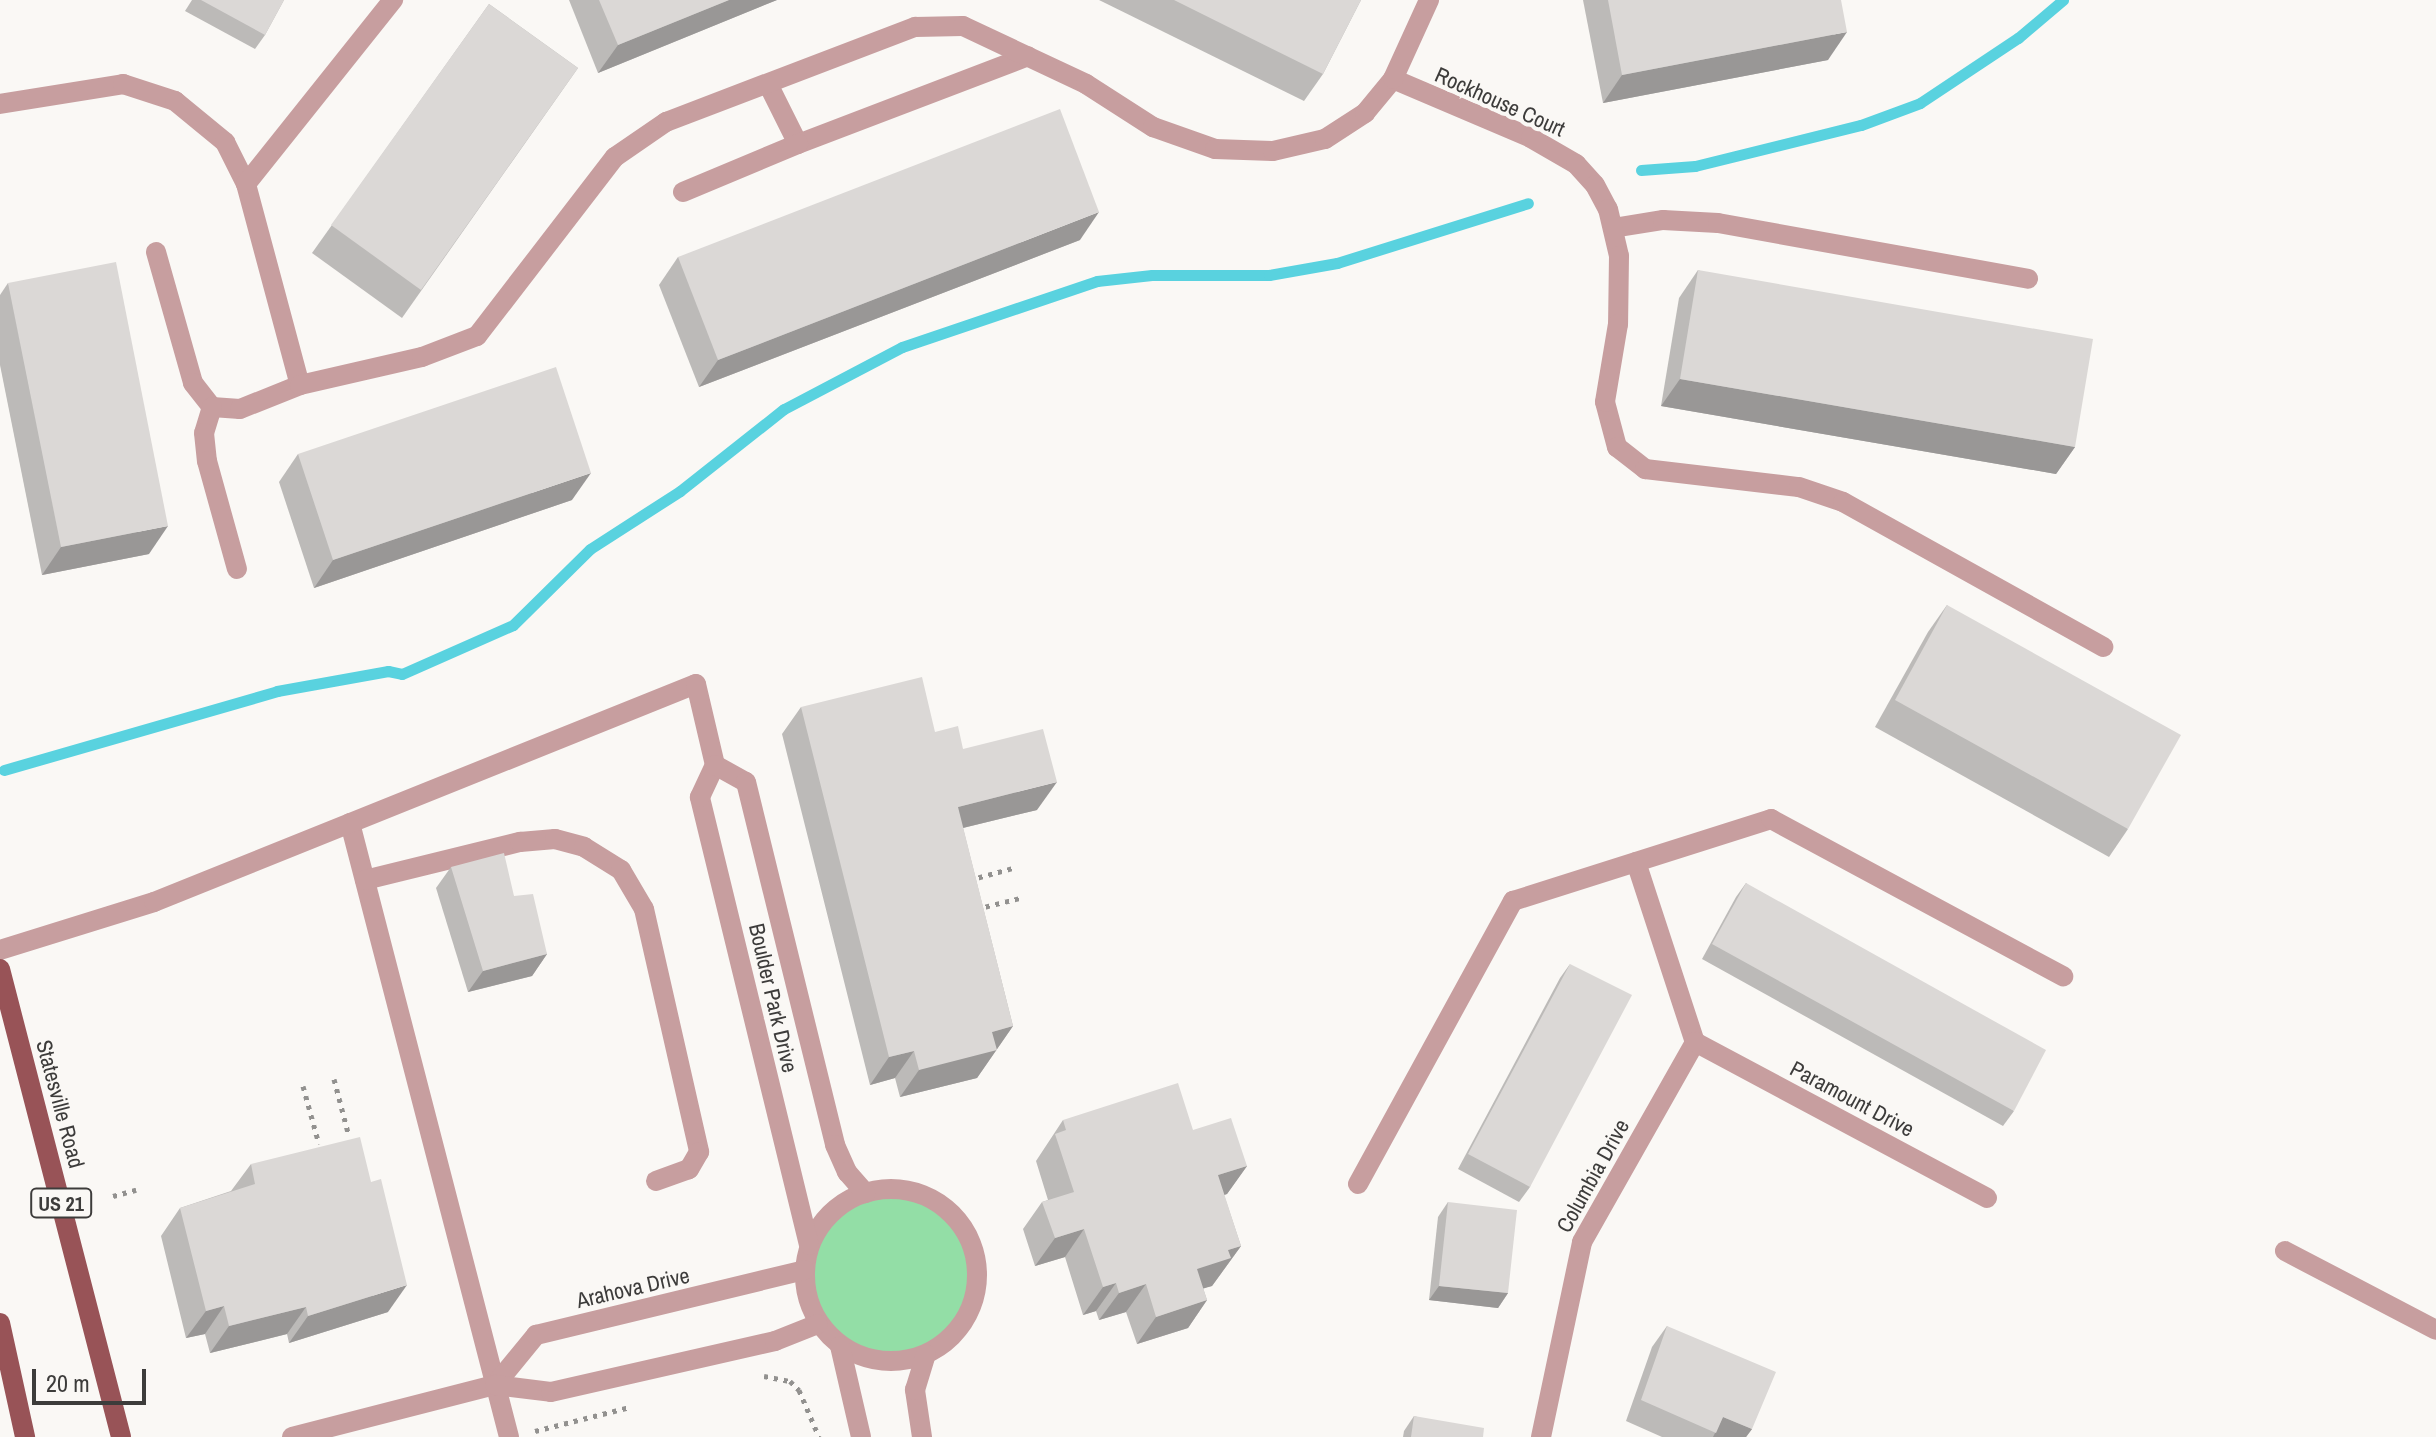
<!DOCTYPE html>
<html>
<head>
<meta charset="utf-8">
<style>
  body { margin:0 }
  #map { position:relative; width:2436px; height:1437px; overflow:hidden; background:#faf8f5; font-family:"Archivo Narrow",sans-serif }
  div>[style] { position:absolute }
  [style*='--x'] { left:calc(var(--x)*1px); top:calc(var(--y)*1px); width:calc(var(--w)*1px); rotate:calc(var(--a)*1deg) }
  .forest>* { inset:0; background:#93dea6 }
  .round { border-radius:50% }
  .stream>* { height:11px; margin:-5.5px; padding:0 5.5px; transform-origin:5.5px; border-radius:5.5px; background:#59d2df }
  .path>* { height:5px; margin-top:-2.5px; transform-origin:0; background:repeating-linear-gradient(90deg,#92918f 0 4px,transparent 0 10px) }
  .lane>* { height:20px; margin:-10px; padding:0 10px; transform-origin:10px; border-radius:10px; background:#c79e9f }
  .street>* { height:20px; margin:-10px; padding:0 10px; transform-origin:10px; border-radius:10px; background:#c79e9f }
  .street>.ring { margin:-10px; padding:0; box-sizing:content-box; background:none; border:20px solid #c79e9f; border-radius:50% }
  .primary>* { height:20px; margin:-10px; padding:0 10px; transform-origin:10px; border-radius:10px; background:#985357 }
  .wall>* { inset:0; background:#bcbab8 }
  .shaded-wall>* { inset:0; background:#999796 }
  .building>* { inset:0; background:#dbd8d6 }
  span { translate:-50% -50%; white-space:nowrap; text-align:center; line-height:1.15; -webkit-text-stroke:8px #faf8f5; paint-order:stroke }
  .shield-label span { padding:2px 6px; background:#faf8f5; border:2px solid; border-radius:6px; -webkit-text-stroke-width:0 }
  .shield-label { font-size:20px; color:#3d3c3b; font-weight:700 }
  .street-label { font-size:22px; color:#3d3c3b }
  .scale { position:absolute; left:32px; top:1369px; width:114px; height:36px; box-sizing:border-box; border:4px solid #3d3c3b; border-top:0; padding-left:10px; font-size:24px; line-height:28px; white-space:nowrap; color:#3d3c3b; -webkit-text-stroke:6px #faf8f5; paint-order:stroke }
</style>
</head>
<body>
<div id="map">
  <div class="forest">
    <i class="round" style="left:805px;top:1189px;width:172px;height:172px"></i>
  </div>
  <div class="stream">
    <i style="--x:1641;--y:170;--w:54;--a:-4.2"></i>
    <i style="--x:1695;--y:166;--w:171;--a:-13.9"></i>
    <i style="--x:1861;--y:125;--w:63;--a:-20.4"></i>
    <i style="--x:1920;--y:103;--w:118;--a:-33.6"></i>
    <i style="--x:2018;--y:38;--w:59;--a:-40.2"></i>
    <i style="--x:4;--y:770;--w:284;--a:-16.1"></i>
    <i style="--x:277;--y:691;--w:113;--a:-10.2"></i>
    <i style="--x:388;--y:671;--w:14;--a:12"></i>
    <i style="--x:402;--y:674;--w:121;--a:-23.8"></i>
    <i style="--x:513;--y:625;--w:108;--a:-44.6"></i>
    <i style="--x:590;--y:549;--w:107;--a:-32.8"></i>
    <i style="--x:680;--y:491;--w:132;--a:-38.3"></i>
    <i style="--x:784;--y:409;--w:133;--a:-27.7"></i>
    <i style="--x:902;--y:347;--w:206;--a:-18.7"></i>
    <i style="--x:1097;--y:281;--w:55;--a:-6.2"></i>
    <i style="--x:1152;--y:275;--w:117;--a:0"></i>
    <i style="--x:1269;--y:275;--w:69;--a:-10"></i>
    <i style="--x:1337;--y:263;--w:200;--a:-17.4"></i>
  </div>
  <div class="path">
    <i style="--x:969;--y:880;--w:46;--a:-15.3"></i>
    <i style="--x:976;--y:909;--w:45;--a:-14"></i>
    <i style="--x:334;--y:1079;--w:59;--a:75.3"></i>
    <i style="--x:303;--y:1086;--w:60;--a:74.6"></i>
    <i style="--x:113;--y:1196;--w:24;--a:-15"></i>
    <i style="--x:764;--y:1376;--w:26;--a:11"></i>
    <i style="--x:790;--y:1381;--w:13;--a:45"></i>
    <i style="--x:799;--y:1390;--w:51;--a:66.9"></i>
    <i style="--x:535;--y:1431;--w:98;--a:-14.2"></i>
  </div>
  <div class="lane">
    <i style="--x:768;--y:84;--w:67;--a:63.4"></i>
    <i style="--x:798;--y:144;--w:246;--a:-20.9"></i>
    <i style="--x:683;--y:192;--w:125;--a:-22.7"></i>
    <i style="--x:1613;--y:228;--w:51;--a:-9.1"></i>
    <i style="--x:1663;--y:220;--w:55;--a:3.1"></i>
    <i style="--x:1718;--y:223;--w:315;--a:10.2"></i>
    <i style="--x:156;--y:252;--w:136;--a:74.2"></i>
    <i style="--x:193;--y:383;--w:31;--a:52"></i>
    <i style="--x:212;--y:407;--w:28;--a:4"></i>
    <i style="--x:240;--y:409;--w:65;--a:-21.8"></i>
    <i style="--x:1605;--y:402;--w:47;--a:75.1"></i>
    <i style="--x:1617;--y:447;--w:36;--a:38"></i>
    <i style="--x:1645;--y:469;--w:155;--a:6.7"></i>
    <i style="--x:1799;--y:487;--w:46;--a:18.8"></i>
    <i style="--x:1843;--y:502;--w:298;--a:29.1"></i>
    <i style="--x:212;--y:407;--w:27;--a:107"></i>
    <i style="--x:204;--y:433;--w:28;--a:84"></i>
    <i style="--x:207;--y:461;--w:112;--a:74.5"></i>
    <i style="--x:350;--y:823;--w:634;--a:75.48"></i>
    <i style="--x:1636;--y:862;--w:189;--a:71.9"></i>
    <i style="--x:365;--y:880;--w:160;--a:-13.8"></i>
    <i style="--x:520;--y:842;--w:35;--a:-5"></i>
    <i style="--x:555;--y:839;--w:30;--a:15"></i>
    <i style="--x:584;--y:847;--w:44;--a:31.9"></i>
    <i style="--x:621;--y:870;--w:45;--a:59.5"></i>
    <i style="--x:644;--y:909;--w:249;--a:77.2"></i>
    <i style="--x:699;--y:1152;--w:20;--a:120"></i>
    <i style="--x:689;--y:1169;--w:35;--a:160"></i>
    <i style="--x:0;--y:950;--w:161;--a:-17.3"></i>
    <i style="--x:154;--y:902;--w:584;--a:-21.91"></i>
    <i style="--x:1358;--y:1184;--w:323;--a:-61.3"></i>
    <i style="--x:1513;--y:901;--w:271;--a:-17.6"></i>
    <i style="--x:1771;--y:819;--w:332;--a:28.3"></i>
    <i style="--x:2285;--y:1251;--w:170;--a:27.6"></i>
  </div>
  <div class="street">
    <i style="--x:1393;--y:79;--w:150;--a:23.1"></i>
    <i style="--x:1531;--y:138;--w:52;--a:30"></i>
    <i style="--x:1576;--y:164;--w:28;--a:48"></i>
    <i style="--x:1595;--y:185;--w:27;--a:62"></i>
    <i style="--x:1608;--y:209;--w:48;--a:76.8"></i>
    <i style="--x:1619;--y:256;--w:68;--a:90.8"></i>
    <i style="--x:1618;--y:324;--w:79;--a:99.5"></i>
    <i style="--x:0;--y:104;--w:125;--a:-9.2"></i>
    <i style="--x:123;--y:84;--w:55;--a:18.1"></i>
    <i style="--x:175;--y:101;--w:65;--a:39.4"></i>
    <i style="--x:225;--y:142;--w:47;--a:63.4"></i>
    <i style="--x:246;--y:184;--w:208;--a:75"></i>
    <i style="--x:300;--y:385;--w:125;--a:-12.9"></i>
    <i style="--x:422;--y:357;--w:59;--a:-20.9"></i>
    <i style="--x:477;--y:336;--w:226;--a:-52.4"></i>
    <i style="--x:615;--y:157;--w:62;--a:-34.5"></i>
    <i style="--x:666;--y:122;--w:267;--a:-20.9"></i>
    <i style="--x:915;--y:27;--w:48;--a:-1.2"></i>
    <i style="--x:963;--y:26;--w:136;--a:25.2"></i>
    <i style="--x:1086;--y:84;--w:80;--a:32.7"></i>
    <i style="--x:1153;--y:127;--w:66;--a:19.5"></i>
    <i style="--x:1215;--y:149;--w:58;--a:2"></i>
    <i style="--x:1273;--y:151;--w:53;--a:-13"></i>
    <i style="--x:1325;--y:139;--w:48;--a:-33"></i>
    <i style="--x:1365;--y:113;--w:44;--a:-50.5"></i>
    <i style="--x:1393;--y:79;--w:87;--a:-65.5"></i>
    <i style="--x:246;--y:184;--w:236;--a:-51.4"></i>
    <i style="--x:696;--y:684;--w:83;--a:76.8"></i>
    <i class="ring" style="left:805px;top:1189px;width:152px;height:152px"></i>
    <i style="--x:809;--y:1245;--w:461;--a:-103.7"></i>
    <i style="--x:700;--y:797;--w:35;--a:-65"></i>
    <i style="--x:715;--y:765;--w:35;--a:29"></i>
    <i style="--x:746;--y:782;--w:374;--a:76.2"></i>
    <i style="--x:835;--y:1145;--w:30;--a:66"></i>
    <i style="--x:847;--y:1172;--w:28;--a:49"></i>
    <i style="--x:840;--y:1346;--w:93;--a:77"></i>
    <i style="--x:495;--y:1385;--w:65;--a:-50.6"></i>
    <i style="--x:536;--y:1335;--w:276;--a:-13.6"></i>
    <i style="--x:292;--y:1437;--w:210;--a:-14.4"></i>
    <i style="--x:495;--y:1385;--w:56;--a:7.1"></i>
    <i style="--x:551;--y:1392;--w:230;--a:-12.8"></i>
    <i style="--x:775;--y:1341;--w:46;--a:-21.6"></i>
    <i style="--x:922;--y:1437;--w:48;--a:-98.5"></i>
    <i style="--x:915;--y:1390;--w:37;--a:-73"></i>
    <i style="--x:1541;--y:1437;--w:199;--a:-78.1"></i>
    <i style="--x:1582;--y:1242;--w:230;--a:-60.5"></i>
    <i style="--x:1695;--y:1042;--w:331;--a:28.1"></i>
  </div>
  <div class="primary">
    <i style="--x:0;--y:969;--w:483;--a:75.5"></i>
    <i style="--x:0;--y:1323;--w:117;--a:77.6"></i>
  </div>
  <div class="wall">
    <i style="clip-path:polygon(192px 0,284px 0,265px 35px,255px 49px,185px 11px)"></i>
    <i style="clip-path:polygon(569px 0,777px 0,598px 73px)"></i>
    <i style="clip-path:polygon(1099px 0,1361px 0,1323px 74px,1304px 101px)"></i>
    <i style="clip-path:polygon(1583px 0,1841px 0,1828px 60px,1603px 103px)"></i>
    <i style="clip-path:polygon(489px 4px,578px 68px,402px 318px,312px 253px)"></i>
    <i style="clip-path:polygon(1080px 240px,699px 387px,659px 285px,678px 257px)"></i>
    <i style="clip-path:polygon(1698px 270px,2075px 447px,2056px 474px,1661px 406px,1679px 298px)"></i>
    <i style="clip-path:polygon(8px 283px,149px 554px,42px 575px,0 365px,0 295px)"></i>
    <i style="clip-path:polygon(298px 454px,572px 500px,314px 588px,279px 482px)"></i>
    <i style="clip-path:polygon(1947px 605px,2128px 829px,2109px 857px,1875px 727px,1928px 632px)"></i>
    <i style="clip-path:polygon(801px 707px,935px 732px,963px 749px,1037px 810px,963px 828px,1013px 1026px,977px 1078px,900px 1097px,895px 1078px,870px 1085px,782px 734px)"></i>
    <i style="clip-path:polygon(451px 867px,514px 896px,547px 954px,532px 976px,468px 992px,436px 888px)"></i>
    <i style="clip-path:polygon(1746px 883px,2014px 1111px,2003px 1126px,1702px 959px,1736px 897px)"></i>
    <i style="clip-path:polygon(1570px 964px,1530px 1187px,1519px 1202px,1458px 1169px,1560px 978px)"></i>
    <i style="clip-path:polygon(1063px 1120px,1193px 1130px,1247px 1166px,1227px 1194px,1224px 1195px,1241px 1246px,1212px 1286px,1203px 1288px,1207px 1300px,1188px 1328px,1137px 1344px,1126px 1312px,1099px 1320px,1096px 1311px,1083px 1315px,1065px 1257px,1035px 1266px,1023px 1229px,1042px 1202px,1048px 1200px,1036px 1161px)"></i>
    <i style="clip-path:polygon(251px 1164px,388px 1312px,289px 1343px,287px 1334px,210px 1353px,205px 1334px,186px 1338px,161px 1236px,180px 1208px,231px 1191px)"></i>
    <i style="clip-path:polygon(1448px 1202px,1508px 1293px,1498px 1308px,1429px 1300px,1438px 1217px)"></i>
    <i style="clip-path:polygon(1667px 1326px,1752px 1429px,1746px 1437px,1662px 1437px,1626px 1421px,1652px 1347px)"></i>
    <i style="clip-path:polygon(1414px 1416px,1483px 1437px,1403px 1437px,1404px 1431px)"></i>
  </div>
  <div class="shaded-wall">
    <i style="clip-path:polygon(729px 0,777px 0,598px 73px,618px 45px)"></i>
    <i style="clip-path:polygon(1847px 32px,1828px 60px,1603px 103px,1622px 75px)"></i>
    <i style="clip-path:polygon(1099px 212px,1080px 240px,699px 387px,718px 360px)"></i>
    <i style="clip-path:polygon(1680px 379px,2075px 447px,2056px 474px,1661px 406px)"></i>
    <i style="clip-path:polygon(591px 473px,572px 500px,314px 588px,333px 560px)"></i>
    <i style="clip-path:polygon(168px 526px,149px 554px,42px 575px,61px 547px)"></i>
    <i style="clip-path:polygon(1057px 782px,1037px 810px,938px 834px,958px 807px)"></i>
    <i style="clip-path:polygon(547px 954px,532px 976px,468px 992px,483px 971px)"></i>
    <i style="clip-path:polygon(1013px 1026px,977px 1078px,900px 1097px,919px 1070px,992px 1032px)"></i>
    <i style="clip-path:polygon(914px 1051px,895px 1078px,870px 1085px,889px 1057px)"></i>
    <i style="clip-path:polygon(1247px 1166px,1227px 1194px,1199px 1203px,1218px 1175px)"></i>
    <i style="clip-path:polygon(1084px 1229px,1065px 1257px,1035px 1266px,1055px 1238px)"></i>
    <i style="clip-path:polygon(1241px 1246px,1212px 1286px,1178px 1296px,1197px 1269px,1228px 1250px)"></i>
    <i style="clip-path:polygon(1116px 1283px,1096px 1311px,1083px 1315px,1103px 1287px)"></i>
    <i style="clip-path:polygon(1146px 1284px,1126px 1312px,1099px 1320px,1119px 1293px)"></i>
    <i style="clip-path:polygon(407px 1285px,388px 1312px,289px 1343px,308px 1316px)"></i>
    <i style="clip-path:polygon(1439px 1286px,1508px 1293px,1498px 1308px,1429px 1300px)"></i>
    <i style="clip-path:polygon(1207px 1300px,1188px 1328px,1137px 1344px,1156px 1317px)"></i>
    <i style="clip-path:polygon(224px 1306px,205px 1334px,186px 1338px,206px 1311px)"></i>
    <i style="clip-path:polygon(306px 1307px,287px 1334px,210px 1353px,229px 1326px)"></i>
    <i style="clip-path:polygon(1723px 1417px,1752px 1429px,1746px 1437px,1713px 1437px)"></i>
  </div>
  <div class="building">
    <i style="clip-path:polygon(201px 0,284px 0,265px 35px)"></i>
    <i style="clip-path:polygon(599px 0,729px 0,618px 45px)"></i>
    <i style="clip-path:polygon(1174px 0,1361px 0,1323px 74px)"></i>
    <i style="clip-path:polygon(1608px 0,1841px 0,1847px 32px,1622px 75px)"></i>
    <i style="clip-path:polygon(489px 4px,578px 68px,421px 290px,331px 225px)"></i>
    <i style="clip-path:polygon(1060px 109px,1099px 212px,718px 360px,678px 257px)"></i>
    <i style="clip-path:polygon(116px 262px,168px 526px,61px 547px,8px 283px)"></i>
    <i style="clip-path:polygon(1698px 270px,2093px 339px,2075px 447px,1680px 379px)"></i>
    <i style="clip-path:polygon(556px 367px,591px 473px,333px 560px,298px 454px)"></i>
    <i style="clip-path:polygon(1947px 605px,2181px 735px,2128px 829px,1895px 700px)"></i>
    <i style="clip-path:polygon(922px 677px,935px 732px,958px 726px,963px 749px,1043px 729px,1057px 782px,958px 807px,1013px 1026px,992px 1032px,997px 1050px,919px 1070px,914px 1051px,889px 1057px,801px 707px)"></i>
    <i style="clip-path:polygon(504px 853px,514px 896px,533px 894px,547px 954px,483px 971px,451px 867px)"></i>
    <i style="clip-path:polygon(1746px 883px,2046px 1050px,2014px 1111px,1712px 944px)"></i>
    <i style="clip-path:polygon(1570px 964px,1632px 995px,1530px 1187px,1468px 1154px)"></i>
    <i style="clip-path:polygon(1178px 1083px,1193px 1130px,1231px 1118px,1247px 1166px,1218px 1175px,1241px 1246px,1228px 1250px,1231px 1258px,1197px 1269px,1207px 1300px,1156px 1317px,1146px 1284px,1119px 1293px,1116px 1283px,1103px 1287px,1084px 1229px,1055px 1238px,1042px 1202px,1074px 1192px,1055px 1134px,1066px 1130px,1063px 1120px)"></i>
    <i style="clip-path:polygon(360px 1137px,371px 1182px,381px 1179px,407px 1285px,308px 1316px,306px 1307px,229px 1326px,224px 1306px,206px 1311px,180px 1208px,255px 1184px,251px 1164px)"></i>
    <i style="clip-path:polygon(1448px 1202px,1517px 1210px,1508px 1293px,1439px 1286px)"></i>
    <i style="clip-path:polygon(1667px 1326px,1776px 1372px,1752px 1429px,1723px 1417px,1716px 1433px,1641px 1400px)"></i>
    <i style="clip-path:polygon(1414px 1416px,1484px 1428px,1483px 1437px,1411px 1437px)"></i>
  </div>
  <div class="shield-label">
    <span style="left:61px;top:1203px">US 21</span>
  </div>
  <div class="street-label">
    <span style="left:1500px;top:102px;rotate:24deg">Rockhouse Court</span>
    <span style="left:773px;top:998px;rotate:77deg">Boulder Park Drive</span>
    <span style="left:1852px;top:1099px;rotate:28deg">Paramount Drive</span>
    <span style="left:60px;top:1104px;rotate:75deg">Statesville Road</span>
    <span style="left:1593px;top:1176px;rotate:-61deg">Columbia Drive</span>
    <span style="left:633px;top:1288px;rotate:-13deg">Arahova Drive</span>
  </div>
  <div class="scale">20 m</div>
</div>
</body>
</html>
